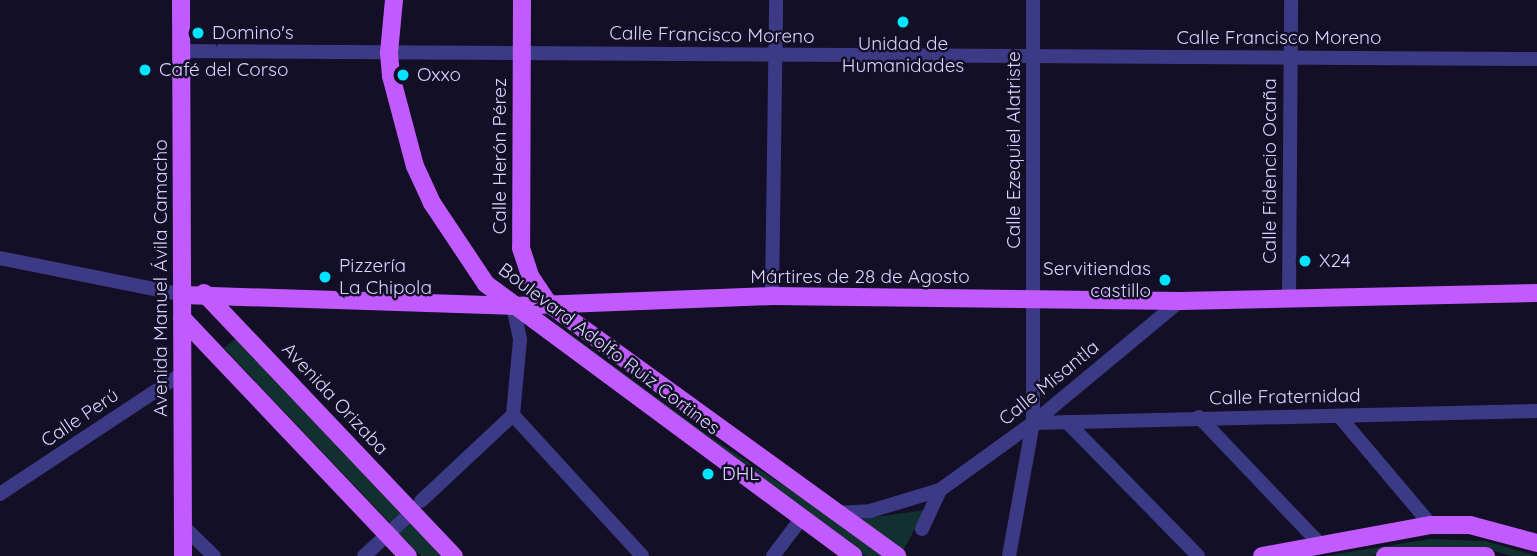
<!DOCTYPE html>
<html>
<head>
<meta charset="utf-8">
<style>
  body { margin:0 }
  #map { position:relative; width:1537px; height:556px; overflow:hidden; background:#130f26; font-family:Quicksand,sans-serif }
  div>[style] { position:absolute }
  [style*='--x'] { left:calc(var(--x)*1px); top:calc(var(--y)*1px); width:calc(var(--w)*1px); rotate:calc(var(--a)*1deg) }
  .green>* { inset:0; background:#12302f }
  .minor>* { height:14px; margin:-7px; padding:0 7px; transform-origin:7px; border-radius:7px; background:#3d3a85 }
  .major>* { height:18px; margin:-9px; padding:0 9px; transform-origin:9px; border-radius:9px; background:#c25bff }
  .dots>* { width:19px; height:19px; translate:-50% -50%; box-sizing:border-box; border:4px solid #130f26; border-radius:50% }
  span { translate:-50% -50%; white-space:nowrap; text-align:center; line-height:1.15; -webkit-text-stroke:5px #130f26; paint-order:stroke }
  .poi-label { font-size:19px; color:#d9d4ff }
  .left { translate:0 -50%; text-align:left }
  .right { translate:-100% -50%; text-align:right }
  .street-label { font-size:19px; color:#d9d4ff }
</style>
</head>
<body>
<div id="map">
  <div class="green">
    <i style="clip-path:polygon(558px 325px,709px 436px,889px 556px,866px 556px,702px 446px,539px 326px)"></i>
    <i style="clip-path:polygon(238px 337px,403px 511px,390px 523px,224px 348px)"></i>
    <i style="clip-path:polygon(925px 510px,903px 551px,860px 519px,889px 515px)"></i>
    <i style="clip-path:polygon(411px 520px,446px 556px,421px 556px,398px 532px)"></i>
    <i style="clip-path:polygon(1430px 539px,1485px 541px,1537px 556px,1511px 556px,1484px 548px,1432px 547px,1370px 556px,1325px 556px)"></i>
  </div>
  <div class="minor">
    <i style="--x:180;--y:51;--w:1357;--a:0.34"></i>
    <i style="--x:0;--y:258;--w:187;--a:11.4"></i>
    <i style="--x:772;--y:296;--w:296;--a:-89.2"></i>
    <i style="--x:1289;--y:300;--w:300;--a:-89.6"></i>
    <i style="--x:513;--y:415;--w:191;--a:47.5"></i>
    <i style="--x:1339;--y:416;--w:143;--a:49.8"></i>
    <i style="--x:1199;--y:417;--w:174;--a:46.4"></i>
    <i style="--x:1067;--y:422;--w:187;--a:45.6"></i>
    <i style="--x:1033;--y:423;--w:504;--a:-1.36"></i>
    <i style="--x:0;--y:494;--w:217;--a:-33.5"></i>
    <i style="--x:421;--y:501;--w:126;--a:-43.1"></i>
    <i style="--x:513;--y:415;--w:76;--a:-84.7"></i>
    <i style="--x:520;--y:339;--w:34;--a:-102"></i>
    <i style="--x:834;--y:513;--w:36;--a:-3"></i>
    <i style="--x:870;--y:511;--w:73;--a:-16.7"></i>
    <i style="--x:940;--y:490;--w:115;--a:-35.8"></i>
    <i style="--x:1033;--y:423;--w:191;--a:-39.7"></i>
    <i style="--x:183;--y:526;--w:43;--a:44.1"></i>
    <i style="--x:922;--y:529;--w:43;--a:-65.2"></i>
    <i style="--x:364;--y:556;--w:65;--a:-42.5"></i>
    <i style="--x:773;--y:556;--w:46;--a:-52.9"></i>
    <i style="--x:1009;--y:556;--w:135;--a:-79.8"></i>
    <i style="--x:1033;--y:423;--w:423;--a:-90"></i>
  </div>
  <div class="major">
    <i style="--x:181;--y:0;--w:556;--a:89.79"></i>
    <i style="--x:394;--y:0;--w:53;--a:95.4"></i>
    <i style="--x:389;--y:53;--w:23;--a:85"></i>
    <i style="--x:391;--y:76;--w:93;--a:75.1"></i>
    <i style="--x:415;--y:166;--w:41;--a:65.3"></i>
    <i style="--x:432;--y:203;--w:97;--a:56.3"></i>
    <i style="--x:486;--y:284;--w:457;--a:36.5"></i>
    <i style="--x:522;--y:0;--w:248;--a:90.2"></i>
    <i style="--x:521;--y:248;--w:29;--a:72"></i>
    <i style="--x:530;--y:276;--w:34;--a:56"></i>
    <i style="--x:549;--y:304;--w:430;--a:35.9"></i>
    <i style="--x:204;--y:293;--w:363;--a:46.5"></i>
    <i style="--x:183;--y:295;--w:330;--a:1.9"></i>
    <i style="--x:513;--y:306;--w:259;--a:-2.2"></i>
    <i style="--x:772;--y:296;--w:408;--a:0.7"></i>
    <i style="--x:1180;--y:301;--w:357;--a:-1.3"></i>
    <i style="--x:182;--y:318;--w:328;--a:46.5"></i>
    <i style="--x:1262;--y:556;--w:172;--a:-10.4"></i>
    <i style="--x:1431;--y:525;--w:39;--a:0"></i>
    <i style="--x:1470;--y:525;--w:69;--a:15"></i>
    <i style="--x:1385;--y:556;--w:101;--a:0"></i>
  </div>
  <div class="dots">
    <i style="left:903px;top:22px;background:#00e5ff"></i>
    <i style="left:198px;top:33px;background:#00e5ff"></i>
    <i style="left:145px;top:70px;background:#00e5ff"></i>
    <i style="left:403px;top:75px;background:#00e5ff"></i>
    <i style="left:1305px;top:261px;background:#00e5ff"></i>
    <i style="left:325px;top:277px;background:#00e5ff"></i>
    <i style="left:1165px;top:280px;background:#00e5ff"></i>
    <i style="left:708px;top:474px;background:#00e5ff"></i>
  </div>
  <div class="poi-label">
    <span class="left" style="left:212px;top:33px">Domino's</span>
    <span style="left:903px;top:55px">Unidad de<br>Humanidades</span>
    <span class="left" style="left:159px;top:70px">Café del Corso</span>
    <span class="left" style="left:417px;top:75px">Oxxo</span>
    <span class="left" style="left:1319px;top:261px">X24</span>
    <span class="left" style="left:339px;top:277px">Pizzería<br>La Chipola</span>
    <span class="right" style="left:1151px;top:280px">Servitiendas<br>castillo</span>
    <span class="left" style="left:722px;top:474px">DHL</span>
  </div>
  <div class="street-label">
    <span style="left:712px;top:35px;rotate:1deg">Calle Francisco Moreno</span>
    <span style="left:1279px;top:38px">Calle Francisco Moreno</span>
    <span style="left:1014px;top:150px;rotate:-90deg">Calle Ezequiel Alatriste</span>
    <span style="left:500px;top:156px;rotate:-90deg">Calle Herón Pérez</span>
    <span style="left:1270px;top:171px;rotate:-90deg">Calle Fidencio Ocaña</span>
    <span style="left:860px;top:277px">Mártires de 28 de Agosto</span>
    <span style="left:161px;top:278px;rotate:-90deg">Avenida Manuel Ávila Camacho</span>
    <span style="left:609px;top:349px;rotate:37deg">Boulevard Adolfo Ruiz Cortines</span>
    <span style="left:1049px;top:383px;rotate:-39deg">Calle Misantla</span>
    <span style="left:1285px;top:397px;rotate:-1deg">Calle Fraternidad</span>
    <span style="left:335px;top:399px;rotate:47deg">Avenida Orizaba</span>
    <span style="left:80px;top:418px;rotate:-34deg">Calle Perú</span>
  </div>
</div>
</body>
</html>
